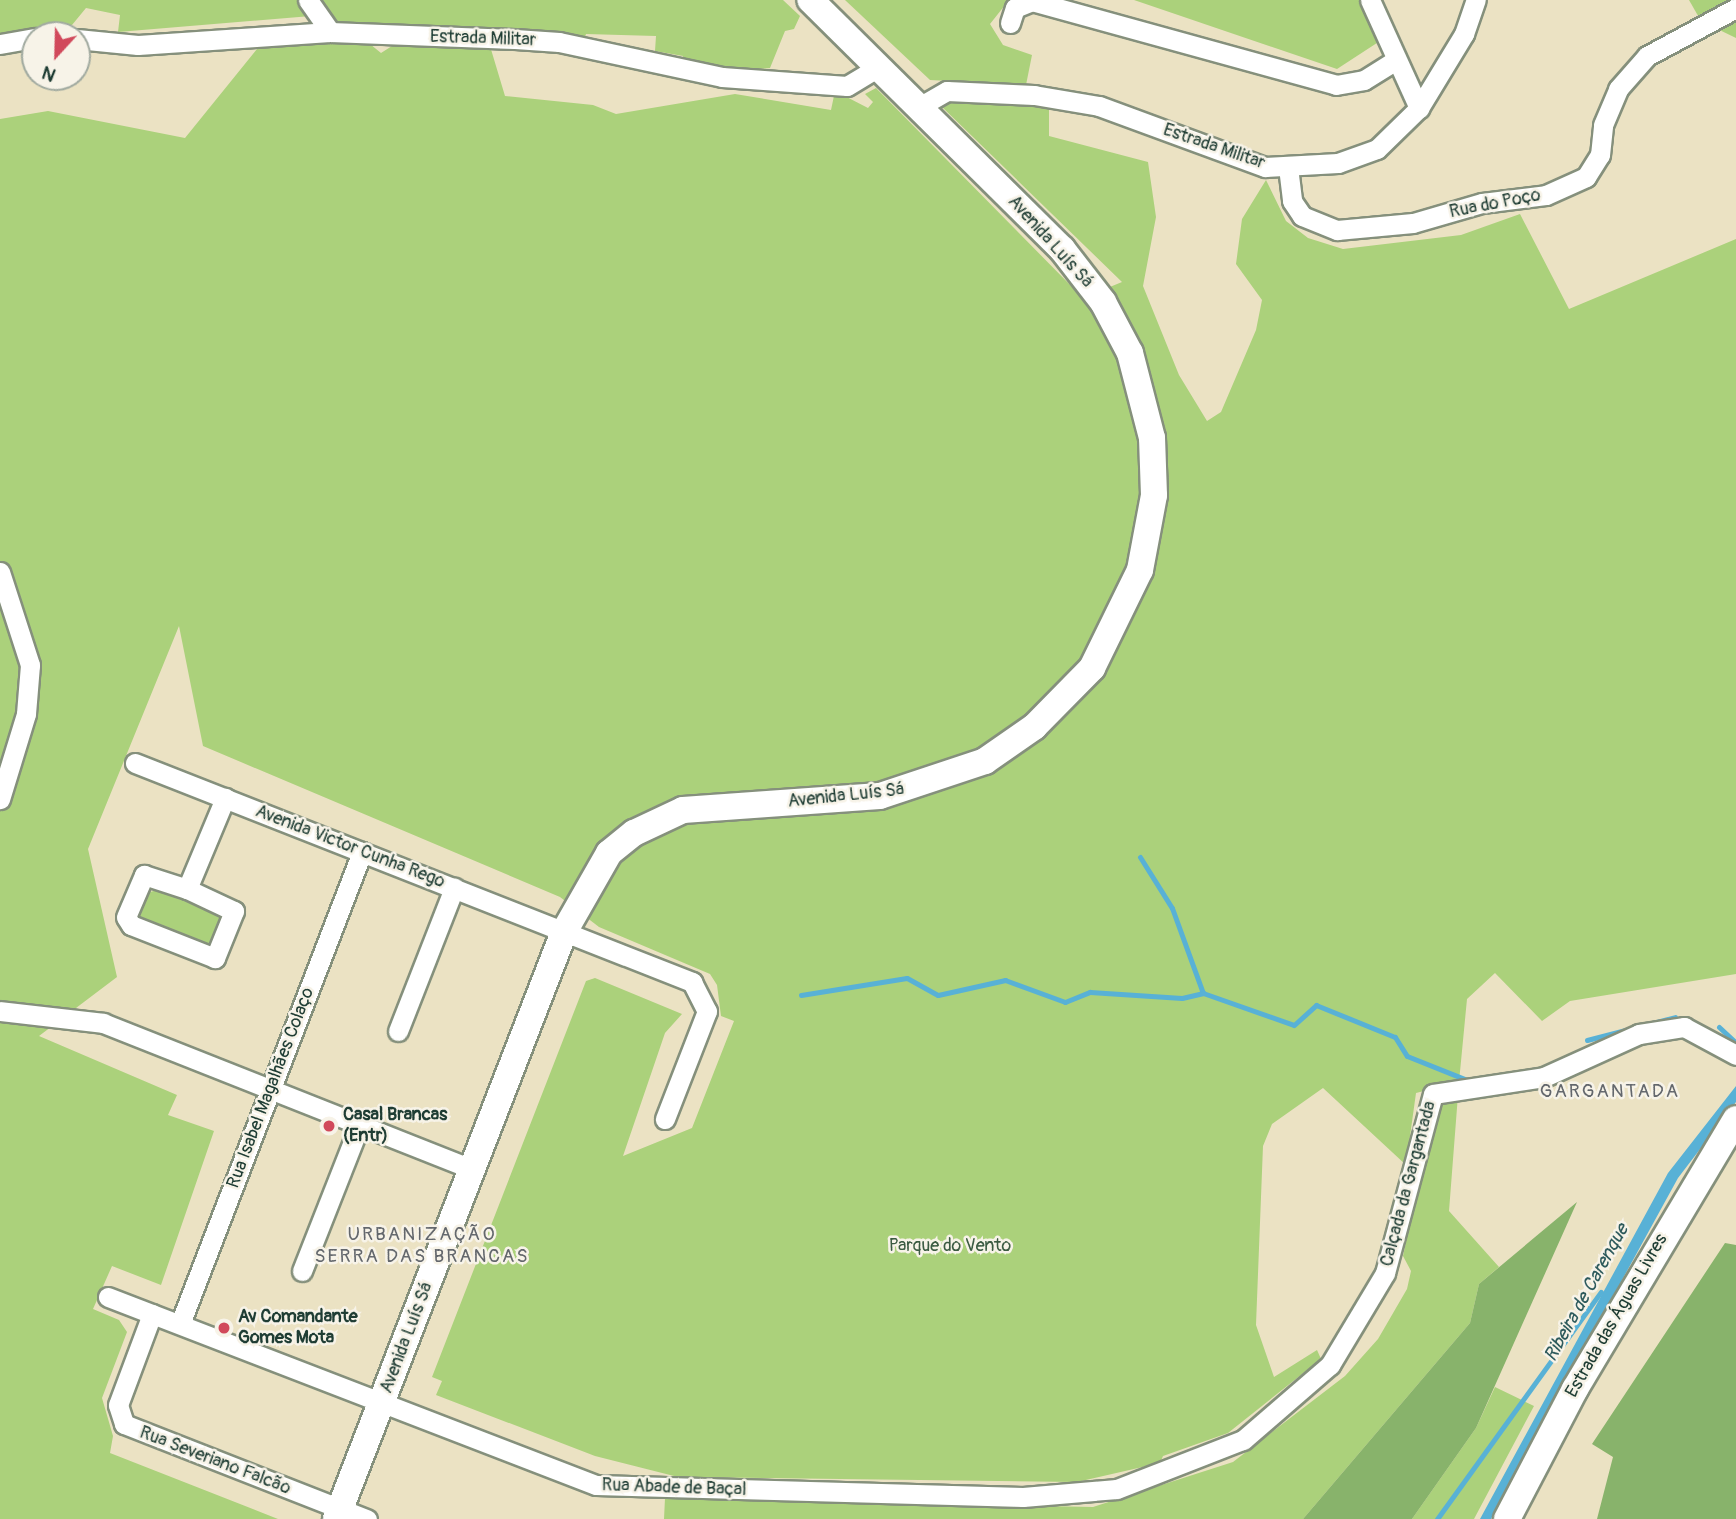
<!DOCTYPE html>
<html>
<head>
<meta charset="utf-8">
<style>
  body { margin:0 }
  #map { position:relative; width:1736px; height:1519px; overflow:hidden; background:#ebe2c3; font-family:Pangolin,sans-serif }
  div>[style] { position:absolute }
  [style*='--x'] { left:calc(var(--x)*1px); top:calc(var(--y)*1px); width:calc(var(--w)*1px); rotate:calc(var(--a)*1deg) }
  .green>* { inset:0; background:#abd17b }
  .forest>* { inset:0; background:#88b36b }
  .water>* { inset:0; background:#58b1d6 }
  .stream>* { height:5px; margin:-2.5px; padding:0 2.5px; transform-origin:2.5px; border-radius:2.5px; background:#58b1d6 }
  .roads { filter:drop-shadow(2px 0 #85907c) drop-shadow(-2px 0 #85907c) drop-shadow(0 2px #85907c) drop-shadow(0 -2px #85907c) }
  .street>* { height:19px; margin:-9.5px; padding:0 9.5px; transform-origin:9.5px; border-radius:9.5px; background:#fff }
  .secondary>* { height:26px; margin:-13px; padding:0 13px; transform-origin:13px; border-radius:13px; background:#fff }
  .dots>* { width:19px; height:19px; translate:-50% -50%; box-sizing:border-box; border:4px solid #f7f3e8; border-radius:50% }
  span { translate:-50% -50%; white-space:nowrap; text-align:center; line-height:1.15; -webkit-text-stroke:5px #f7f3e8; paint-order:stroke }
  .street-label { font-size:18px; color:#1f3d34 }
  .poi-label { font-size:18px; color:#1f3d34; font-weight:700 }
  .left { translate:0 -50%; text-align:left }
  .park-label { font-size:18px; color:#3b5b42 }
  .neighbourhood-label { font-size:19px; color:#63676c; letter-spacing:2px }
  .water-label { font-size:19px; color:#2d5a5c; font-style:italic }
  .north { position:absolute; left:21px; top:21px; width:70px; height:70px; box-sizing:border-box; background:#f7f3e8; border:2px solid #a1aaa0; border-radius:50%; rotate:202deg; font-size:19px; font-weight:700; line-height:28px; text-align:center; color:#1f3d34 }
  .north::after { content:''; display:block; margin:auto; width:24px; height:32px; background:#d1495b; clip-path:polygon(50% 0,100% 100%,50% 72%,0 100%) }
</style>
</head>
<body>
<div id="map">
  <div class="green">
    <i style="clip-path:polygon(0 0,297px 0,311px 16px,118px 32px,120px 15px,86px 8px,72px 25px,0 34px)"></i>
    <i style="clip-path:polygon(314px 0,783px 0,800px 16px,794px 29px,785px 31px,770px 68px,725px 72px,682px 65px,683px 56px,655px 51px,656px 36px,586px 34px,584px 40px,337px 25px)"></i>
    <i style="clip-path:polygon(845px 0,1009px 0,990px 24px,1003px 45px,1032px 55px,1026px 85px,930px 80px)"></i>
    <i style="clip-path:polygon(1134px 0,1362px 0,1380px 41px,1337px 69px)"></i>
    <i style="clip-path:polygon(1689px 0,1736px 0,1736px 38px,1701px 21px)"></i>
    <i style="clip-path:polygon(365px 40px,381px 53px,392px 46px,490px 46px,505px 96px,593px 105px,616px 114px,735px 94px,831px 110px,835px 91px,868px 108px,873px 102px,865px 94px,876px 88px,1083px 298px,1122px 282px,940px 105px,946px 97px,1049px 104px,1049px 136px,1148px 162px,1156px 217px,1143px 286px,1179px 375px,1207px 421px,1221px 412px,1256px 330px,1262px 300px,1236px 264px,1242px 219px,1266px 180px,1286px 221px,1308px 238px,1343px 249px,1461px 235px,1520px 214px,1569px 309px,1736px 239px,1736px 974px,1570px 1001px,1542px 1021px,1495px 973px,1467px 999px,1459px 1082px,1416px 1093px,1406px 1165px,1323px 1088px,1272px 1124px,1263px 1146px,1256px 1325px,1274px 1377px,1317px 1350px,1321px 1359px,1228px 1433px,1163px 1456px,1160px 1463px,1077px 1482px,678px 1477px,595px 1456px,436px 1395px,442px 1381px,432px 1377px,586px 981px,595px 978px,682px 1014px,665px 1033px,623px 1156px,692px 1128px,734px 1021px,721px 1016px,717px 985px,710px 974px,599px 927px,560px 897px,203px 746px,179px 626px,88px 849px,117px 977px,39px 1036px,177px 1095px,168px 1115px,214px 1131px,161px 1285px,112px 1266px,93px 1309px,119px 1320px,127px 1332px,102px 1398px,113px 1436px,110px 1453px,278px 1519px,0 1519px,0 119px,48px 111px,185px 138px,261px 44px)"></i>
    <i style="clip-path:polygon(163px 888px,220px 915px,214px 944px,205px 948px,140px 919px,137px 907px,144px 894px)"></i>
    <i style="clip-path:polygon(1458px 1095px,1449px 1211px,1499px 1267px,1479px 1284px,1470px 1323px,1303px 1519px,664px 1519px,665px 1498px,1093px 1507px,1233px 1462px,1345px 1376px,1378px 1339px,1407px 1289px,1411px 1271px,1403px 1256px,1434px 1107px)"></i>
    <i style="clip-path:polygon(1495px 1387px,1534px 1406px,1474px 1519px,1412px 1519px,1476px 1428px)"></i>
  </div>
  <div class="forest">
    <i style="clip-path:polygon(1577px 1202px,1476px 1428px,1412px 1519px,1303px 1519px,1470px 1323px,1479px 1284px)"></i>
    <i style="clip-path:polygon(1725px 1243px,1736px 1245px,1736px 1519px,1597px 1519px,1613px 1457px,1592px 1444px)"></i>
  </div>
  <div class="water">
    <i style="clip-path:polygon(1736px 1086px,1736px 1102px,1678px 1178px,1491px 1519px,1480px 1519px,1668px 1173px)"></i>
  </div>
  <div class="stream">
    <i style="--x:1140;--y:857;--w:60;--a:57.9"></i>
    <i style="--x:1172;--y:908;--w:90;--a:70"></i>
    <i style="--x:801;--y:995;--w:107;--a:-9.1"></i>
    <i style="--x:907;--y:978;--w:35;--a:29"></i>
    <i style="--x:938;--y:995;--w:69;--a:-12.6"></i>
    <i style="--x:1005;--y:980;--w:64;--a:20.1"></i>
    <i style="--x:1065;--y:1002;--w:27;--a:-22"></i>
    <i style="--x:1090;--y:992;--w:92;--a:3.7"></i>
    <i style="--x:1182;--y:998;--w:22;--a:-13"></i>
    <i style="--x:1203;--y:993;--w:96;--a:19.4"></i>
    <i style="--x:1294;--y:1025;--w:30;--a:-42"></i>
    <i style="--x:1316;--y:1005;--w:85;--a:22.1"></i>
    <i style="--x:1395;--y:1037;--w:22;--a:58"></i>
    <i style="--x:1407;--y:1056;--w:65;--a:21.8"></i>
    <i style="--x:1719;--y:1027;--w:23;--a:43"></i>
    <i style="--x:1587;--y:1040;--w:91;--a:-14.6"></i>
    <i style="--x:1437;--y:1519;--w:280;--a:-54.2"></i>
  </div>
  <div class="roads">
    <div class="street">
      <i style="--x:308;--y:0;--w:39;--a:55"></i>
      <i style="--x:1370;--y:0;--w:119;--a:65.6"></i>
      <i style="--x:1010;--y:23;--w:16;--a:-72"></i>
      <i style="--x:1015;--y:8;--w:18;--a:-22"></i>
      <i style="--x:1032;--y:1;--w:315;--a:15.4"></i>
      <i style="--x:1336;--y:85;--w:28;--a:-10"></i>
      <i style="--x:1364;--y:80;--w:38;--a:-32"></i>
      <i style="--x:77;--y:39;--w:61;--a:5.6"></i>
      <i style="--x:138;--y:45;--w:192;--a:-3.9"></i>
      <i style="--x:330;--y:32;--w:185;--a:2.2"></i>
      <i style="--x:515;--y:39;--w:44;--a:3.9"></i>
      <i style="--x:559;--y:42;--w:167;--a:12.1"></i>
      <i style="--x:722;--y:77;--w:125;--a:4.1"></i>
      <i style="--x:847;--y:86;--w:37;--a:-31"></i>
      <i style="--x:0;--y:44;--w:36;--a:-10"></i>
      <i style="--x:919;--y:107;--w:32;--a:-30"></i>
      <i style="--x:947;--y:91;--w:87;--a:2.6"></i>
      <i style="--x:1034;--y:95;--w:66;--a:9.6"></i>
      <i style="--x:1099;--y:106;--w:177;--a:20.2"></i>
      <i style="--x:1265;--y:167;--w:73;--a:-3.1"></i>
      <i style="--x:1338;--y:163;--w:41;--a:-19.7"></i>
      <i style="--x:1377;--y:149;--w:59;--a:-44.3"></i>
      <i style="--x:1419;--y:108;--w:87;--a:-58.7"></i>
      <i style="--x:1464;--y:34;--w:36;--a:-71"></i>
      <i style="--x:1288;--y:167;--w:34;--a:83"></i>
      <i style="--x:1292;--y:201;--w:18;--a:56"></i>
      <i style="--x:1302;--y:216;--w:38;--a:22"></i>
      <i style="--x:1337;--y:230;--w:76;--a:-5.3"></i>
      <i style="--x:1413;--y:223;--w:72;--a:-16.2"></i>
      <i style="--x:1482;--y:203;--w:64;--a:-7.1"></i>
      <i style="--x:1546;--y:195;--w:44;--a:-24.2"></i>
      <i style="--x:1586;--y:177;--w:26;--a:-58"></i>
      <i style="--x:1600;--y:155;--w:30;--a:-84"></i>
      <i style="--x:1603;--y:125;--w:39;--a:-67"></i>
      <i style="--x:1618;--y:89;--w:44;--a:-48.7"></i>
      <i style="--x:1647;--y:56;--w:101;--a:-28.3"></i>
      <i style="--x:0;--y:572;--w:98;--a:72.1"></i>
      <i style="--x:30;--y:665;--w:49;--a:94.7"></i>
      <i style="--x:26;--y:714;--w:89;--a:107"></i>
      <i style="--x:135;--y:763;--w:599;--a:21.46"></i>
      <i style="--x:692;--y:982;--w:33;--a:63"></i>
      <i style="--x:707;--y:1011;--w:116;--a:111.3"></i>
      <i style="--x:187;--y:889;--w:52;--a:25.1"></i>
      <i style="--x:234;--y:911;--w:51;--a:112"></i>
      <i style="--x:215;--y:958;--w:90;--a:-158.6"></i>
      <i style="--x:131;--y:925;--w:9;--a:-122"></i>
      <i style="--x:126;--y:917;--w:46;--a:-66.8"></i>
      <i style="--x:144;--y:875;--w:45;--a:18"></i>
      <i style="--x:187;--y:889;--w:99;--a:-67.3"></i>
      <i style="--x:0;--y:1011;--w:104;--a:6.6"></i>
      <i style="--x:103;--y:1023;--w:396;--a:21.6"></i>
      <i style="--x:398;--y:1031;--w:154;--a:-68.6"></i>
      <i style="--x:302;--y:1271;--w:158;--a:-68.5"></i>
      <i style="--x:108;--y:1297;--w:523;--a:21.07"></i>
      <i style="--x:596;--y:1485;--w:427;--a:1.6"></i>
      <i style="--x:1023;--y:1497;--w:94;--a:-4.9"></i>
      <i style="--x:1117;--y:1489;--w:135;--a:-21.3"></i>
      <i style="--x:1243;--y:1440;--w:115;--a:-40.8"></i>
      <i style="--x:1330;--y:1365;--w:107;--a:-59.1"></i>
      <i style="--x:1385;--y:1273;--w:185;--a:-75"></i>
      <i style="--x:1433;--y:1094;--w:112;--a:-8.7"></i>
      <i style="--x:1544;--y:1077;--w:104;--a:-24.4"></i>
      <i style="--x:1639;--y:1034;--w:46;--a:-8.8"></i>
      <i style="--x:1684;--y:1027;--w:59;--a:28.3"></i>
      <i style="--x:152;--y:1314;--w:97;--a:110.5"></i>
      <i style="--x:118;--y:1405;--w:20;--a:72"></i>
      <i style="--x:124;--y:1424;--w:261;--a:21.4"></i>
      <i style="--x:180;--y:1324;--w:506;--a:-68.91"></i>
    </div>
    <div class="secondary">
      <i style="--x:336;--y:1519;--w:630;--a:-68.77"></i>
      <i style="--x:564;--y:932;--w:91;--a:-60.3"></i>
      <i style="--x:609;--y:853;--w:32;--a:-39"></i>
      <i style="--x:634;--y:833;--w:54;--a:-25.1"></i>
      <i style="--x:683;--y:810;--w:197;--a:-4.1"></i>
      <i style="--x:880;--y:796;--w:111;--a:-18.4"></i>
      <i style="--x:985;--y:761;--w:60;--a:-34.8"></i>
      <i style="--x:1034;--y:727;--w:83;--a:-45.5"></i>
      <i style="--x:1092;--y:668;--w:109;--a:-63.9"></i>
      <i style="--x:1140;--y:570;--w:76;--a:-79.4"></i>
      <i style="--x:1154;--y:495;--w:57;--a:-92"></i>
      <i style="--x:1152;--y:438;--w:88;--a:-104.5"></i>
      <i style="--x:1130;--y:353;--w:58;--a:-117.9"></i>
      <i style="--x:1103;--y:302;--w:67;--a:-127.7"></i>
      <i style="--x:1062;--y:249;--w:354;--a:-135.3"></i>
      <i style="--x:1507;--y:1519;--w:147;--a:-62.4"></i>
      <i style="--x:1575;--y:1389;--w:314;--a:-59.2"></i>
    </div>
  </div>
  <div class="dots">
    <i style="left:329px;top:1126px;background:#d1495b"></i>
    <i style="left:224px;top:1328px;background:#d1495b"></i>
  </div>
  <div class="street-label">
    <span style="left:483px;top:39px;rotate:2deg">Estrada Militar</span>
    <span style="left:1214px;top:147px;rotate:19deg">Estrada Militar</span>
    <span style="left:1495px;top:204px;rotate:-11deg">Rua do Poço</span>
    <span style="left:1050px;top:242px;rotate:48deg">Avenida Luís Sá</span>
    <span style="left:846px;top:796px;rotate:-6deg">Avenida Luís Sá</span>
    <span style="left:350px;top:847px;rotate:21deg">Avenida Victor Cunha Rego</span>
    <span style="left:271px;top:1088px;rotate:-69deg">Rua Isabel Magalhães Colaço</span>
    <span style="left:1409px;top:1184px;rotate:-75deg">Calçada da Gargantada</span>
    <span style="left:1617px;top:1316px;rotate:-60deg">Estrada das Águas Livres</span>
    <span style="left:407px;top:1338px;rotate:-69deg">Avenida Luís Sá</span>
    <span style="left:215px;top:1461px;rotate:21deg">Rua Severiano Falcão</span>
    <span style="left:674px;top:1488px;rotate:2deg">Rua Abade de Baçal</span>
  </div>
  <div class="poi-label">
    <span class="left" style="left:343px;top:1126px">Casal Brancas<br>(Entr)</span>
    <span class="left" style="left:238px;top:1328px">Av Comandante<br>Gomes Mota</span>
  </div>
  <div class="park-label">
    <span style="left:950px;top:1246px">Parque do Vento</span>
  </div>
  <div class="neighbourhood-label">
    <span style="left:1610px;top:1092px">GARGANTADA</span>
    <span style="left:422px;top:1246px">URBANIZAÇÃO<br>SERRA DAS BRANCAS</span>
  </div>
  <div class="water-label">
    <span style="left:1587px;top:1293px;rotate:-61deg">Ribeira de Carenque</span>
  </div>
  <div class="north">N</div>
</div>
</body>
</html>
